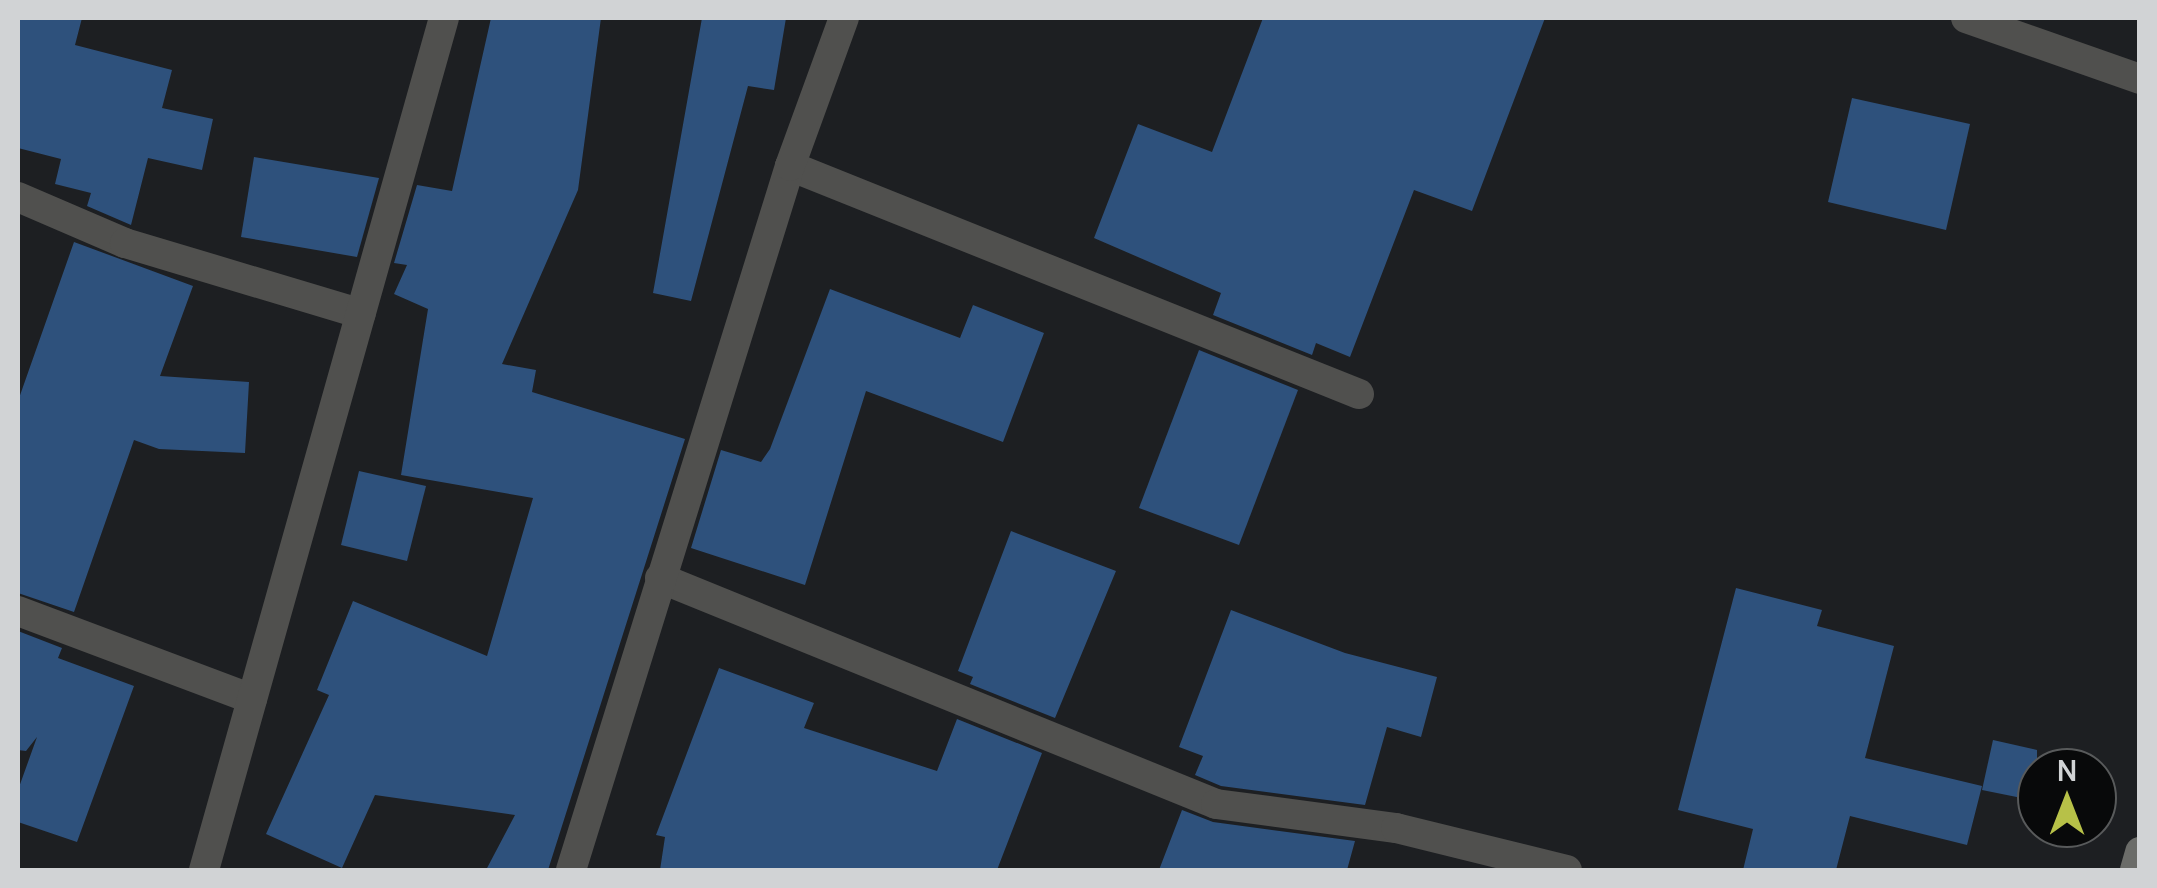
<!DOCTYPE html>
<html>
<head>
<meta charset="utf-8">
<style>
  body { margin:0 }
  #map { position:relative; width:2157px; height:888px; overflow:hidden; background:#1d1f22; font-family:Manrope,sans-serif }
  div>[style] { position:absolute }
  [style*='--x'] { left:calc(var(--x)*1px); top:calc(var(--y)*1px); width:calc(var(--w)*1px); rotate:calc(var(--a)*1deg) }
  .building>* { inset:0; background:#2e517c }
  .street>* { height:30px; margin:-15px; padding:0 15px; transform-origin:15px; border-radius:15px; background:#50504e }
  .secondary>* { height:30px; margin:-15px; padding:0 15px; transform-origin:15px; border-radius:15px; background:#6b6c69 }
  span { translate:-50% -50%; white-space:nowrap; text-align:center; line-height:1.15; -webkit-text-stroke:9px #08090a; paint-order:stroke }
  .frame { position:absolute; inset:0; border:20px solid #d1d3d5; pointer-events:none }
  .north { position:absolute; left:2017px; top:748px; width:100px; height:100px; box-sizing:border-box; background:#08090a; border:2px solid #585a5b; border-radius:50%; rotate:0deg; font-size:28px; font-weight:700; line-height:40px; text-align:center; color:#d1d3d5 }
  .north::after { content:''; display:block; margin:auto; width:35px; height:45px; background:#b7c148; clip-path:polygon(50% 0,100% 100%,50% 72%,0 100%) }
</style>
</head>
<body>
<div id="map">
  <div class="building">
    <i style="clip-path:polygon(18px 18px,82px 18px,75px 45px,172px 70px,162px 108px,213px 119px,202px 170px,148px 158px,131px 225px,87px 206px,91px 193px,55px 184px,61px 159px,18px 148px)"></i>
    <i style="clip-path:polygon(491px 18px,601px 18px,578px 190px,502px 364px,536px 370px,532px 392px,685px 439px,548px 870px,486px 870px,515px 815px,375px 795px,342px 868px,266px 834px,329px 695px,317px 690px,353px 601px,487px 656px,533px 498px,401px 475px,428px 309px,394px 294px,407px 265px,394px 263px,417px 185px,452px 191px)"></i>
    <i style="clip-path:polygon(702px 18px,786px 18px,774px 90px,748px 86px,691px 301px,653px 293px)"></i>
    <i style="clip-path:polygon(1263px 18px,1545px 18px,1472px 211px,1414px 190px,1350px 357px,1316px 343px,1312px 355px,1213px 315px,1221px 293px,1094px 238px,1138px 124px,1212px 152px)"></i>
    <i style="clip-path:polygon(1852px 98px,1970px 124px,1946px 230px,1828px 202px)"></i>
    <i style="clip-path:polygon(254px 157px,379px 178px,357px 257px,241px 237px)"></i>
    <i style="clip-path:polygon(74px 242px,193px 286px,160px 376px,249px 382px,245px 453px,159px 449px,134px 440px,74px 612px,18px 593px,18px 401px)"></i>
    <i style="clip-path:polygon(830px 289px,960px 338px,973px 305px,1044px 333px,1003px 442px,866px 391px,805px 585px,691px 548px,721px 450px,761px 462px,770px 449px)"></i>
    <i style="clip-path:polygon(1199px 350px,1298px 390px,1239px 545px,1139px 508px)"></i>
    <i style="clip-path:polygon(359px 471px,426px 486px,407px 561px,341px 545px)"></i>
    <i style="clip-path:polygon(1011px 531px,1116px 571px,1055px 718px,970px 684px,973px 677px,958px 671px)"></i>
    <i style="clip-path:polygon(1736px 588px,1822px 610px,1817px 626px,1894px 646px,1865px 758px,1982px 786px,1967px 845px,1850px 816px,1836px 870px,1743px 870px,1753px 829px,1678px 810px)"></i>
    <i style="clip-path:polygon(1231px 610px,1345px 653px,1437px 677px,1421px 737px,1387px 727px,1365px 805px,1221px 786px,1195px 775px,1203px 756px,1179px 747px)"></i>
    <i style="clip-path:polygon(18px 631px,62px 648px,58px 658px,134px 686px,77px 842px,18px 822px,18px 790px,37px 737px,26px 751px,18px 750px)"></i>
    <i style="clip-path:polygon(719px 668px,814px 703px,804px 728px,937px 771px,957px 719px,1042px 753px,997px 870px,660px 870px,665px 837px,656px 835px)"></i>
    <i style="clip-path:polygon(1993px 740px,2037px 750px,2037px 801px,1982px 790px)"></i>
    <i style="clip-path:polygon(1182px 810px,1213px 822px,1355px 841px,1347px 870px,1159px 870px)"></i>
  </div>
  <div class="street">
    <i style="--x:1966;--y:18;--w:184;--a:19.3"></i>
    <i style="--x:790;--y:166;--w:613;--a:21.84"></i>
    <i style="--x:18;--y:197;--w:116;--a:23.3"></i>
    <i style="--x:125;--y:243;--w:246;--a:16.7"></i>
    <i style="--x:660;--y:578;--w:600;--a:22.12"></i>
    <i style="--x:1216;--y:804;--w:182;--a:7.6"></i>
    <i style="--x:1396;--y:828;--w:176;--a:13.8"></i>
    <i style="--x:18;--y:611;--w:250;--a:20.6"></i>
    <i style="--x:204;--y:870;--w:885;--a:-74.27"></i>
    <i style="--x:571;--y:870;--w:737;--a:-72.72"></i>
    <i style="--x:790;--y:166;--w:158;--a:-70"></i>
  </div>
  <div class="secondary">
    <i style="--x:2135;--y:870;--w:19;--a:-74"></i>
  </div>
  <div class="frame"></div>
  <div class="north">N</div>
</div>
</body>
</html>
